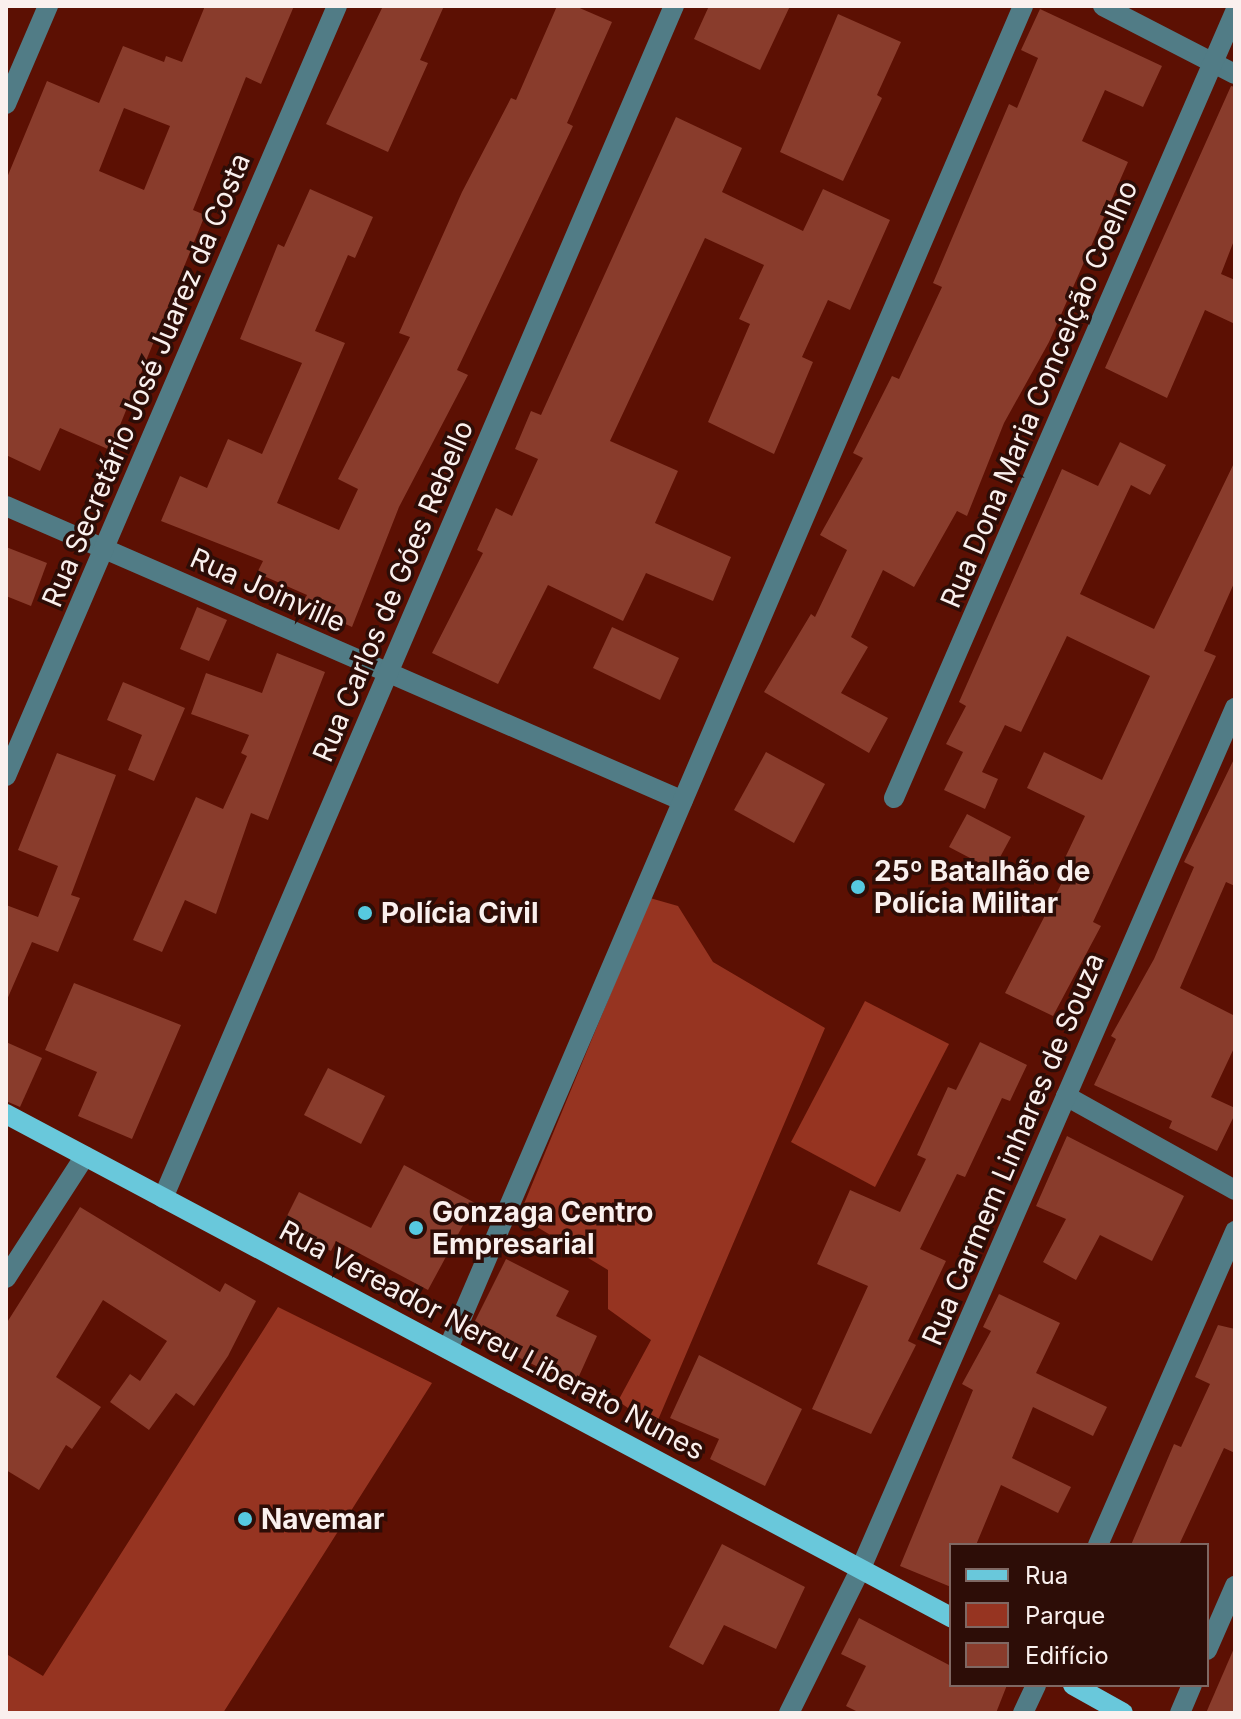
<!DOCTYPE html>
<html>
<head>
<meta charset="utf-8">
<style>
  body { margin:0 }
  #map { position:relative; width:1241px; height:1719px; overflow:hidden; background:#5c1003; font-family:Inter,sans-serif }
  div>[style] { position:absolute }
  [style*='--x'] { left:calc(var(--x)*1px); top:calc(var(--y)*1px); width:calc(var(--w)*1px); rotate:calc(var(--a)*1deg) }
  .green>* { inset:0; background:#963421 }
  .building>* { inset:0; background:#893c2c }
  .minor>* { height:20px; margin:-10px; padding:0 10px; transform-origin:10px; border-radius:10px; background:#517c86 }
  .major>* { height:20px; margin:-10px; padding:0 10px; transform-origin:10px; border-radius:10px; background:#69c8db }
  .dots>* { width:22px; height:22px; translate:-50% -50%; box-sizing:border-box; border:4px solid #2d0d07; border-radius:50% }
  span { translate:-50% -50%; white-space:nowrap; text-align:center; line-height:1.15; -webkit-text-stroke:7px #2d0d07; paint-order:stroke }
  .street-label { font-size:28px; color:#faf0ee }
  .poi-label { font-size:28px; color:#faf0ee; font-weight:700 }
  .left { translate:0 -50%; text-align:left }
  .frame { position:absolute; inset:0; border:8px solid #faf0ee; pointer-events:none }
  .legend { position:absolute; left:949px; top:1543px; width:260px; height:144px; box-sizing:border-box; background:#2d0d07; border:2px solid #7f6863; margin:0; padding:10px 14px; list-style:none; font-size:24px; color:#faf0ee }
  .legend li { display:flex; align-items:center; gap:16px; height:40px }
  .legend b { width:40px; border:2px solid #7f6863 }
</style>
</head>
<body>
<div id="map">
  <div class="green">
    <i style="clip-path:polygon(650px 898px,678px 906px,713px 962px,825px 1028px,655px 1427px,618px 1401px,651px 1340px,608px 1309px,608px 1270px,519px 1216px)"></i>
    <i style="clip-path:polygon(865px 1001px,949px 1044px,875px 1187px,791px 1142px)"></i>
    <i style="clip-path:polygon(278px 1307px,432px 1383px,223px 1713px,6px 1713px,8px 1655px,43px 1676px)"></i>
  </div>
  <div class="building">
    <i style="clip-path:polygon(evenodd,205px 6px,294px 6px,261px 84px,246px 77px,193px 210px,205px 215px,110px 450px,60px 428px,40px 471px,6px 455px,6px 180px,47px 81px,99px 103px,123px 46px,164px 62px,166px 56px,182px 62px,205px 6px,124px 108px,170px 126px,144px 190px,99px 171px,124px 108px)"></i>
    <i style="clip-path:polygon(383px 6px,444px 6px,420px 60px,428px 63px,388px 152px,326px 124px)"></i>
    <i style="clip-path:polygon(557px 6px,575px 6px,612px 22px,567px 123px,573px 126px,457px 370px,468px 375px,399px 507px,352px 627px,302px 604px,307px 595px,257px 573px,263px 561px,161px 521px,180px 476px,207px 488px,228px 439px,262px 454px,302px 363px,240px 339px,278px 244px,284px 247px,310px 189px,373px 217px,355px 258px,348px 255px,315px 331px,345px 343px,277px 503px,339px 530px,358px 489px,338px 479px,410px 337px,399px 333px,462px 192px,511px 98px,516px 100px)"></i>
    <i style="clip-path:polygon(709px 6px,790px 6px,760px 70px,694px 39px)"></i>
    <i style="clip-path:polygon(1040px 9px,1162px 66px,1143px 107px,1105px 90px,1082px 141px,1128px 162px,1049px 342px,1004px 423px,967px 516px,957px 511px,914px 587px,883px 570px,851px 637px,868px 647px,841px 693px,888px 718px,869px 753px,764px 692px,811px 614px,815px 617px,847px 550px,820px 535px,863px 458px,853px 453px,892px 376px,899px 379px,942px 287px,933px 283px,1009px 104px,1017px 108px,1038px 58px,1021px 50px)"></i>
    <i style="clip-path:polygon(838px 14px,901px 42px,877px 95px,882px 98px,843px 181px,780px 152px)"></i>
    <i style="clip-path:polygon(1231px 86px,1235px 87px,1235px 238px,1221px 274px,1235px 280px,1235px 324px,1205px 310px,1167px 398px,1105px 368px)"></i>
    <i style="clip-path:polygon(676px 117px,742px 148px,722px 192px,803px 231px,823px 189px,890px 220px,850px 310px,828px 300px,802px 357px,813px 362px,774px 454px,708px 422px,750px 324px,739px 319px,764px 265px,705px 238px,610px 441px,678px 471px,655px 523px,731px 557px,713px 601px,646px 573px,623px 621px,548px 585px,498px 684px,432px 653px,483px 553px,477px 550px,496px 508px,512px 516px,538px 459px,515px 449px,531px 411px,541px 415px)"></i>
    <i style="clip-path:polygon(1120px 442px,1166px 465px,1150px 495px,1131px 485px,1080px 594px,1154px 629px,1235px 461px,1235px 581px,1204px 651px,1216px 656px,1093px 922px,1101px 926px,1053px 1016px,1005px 993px,1072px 863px,1064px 860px,1085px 816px,1027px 788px,1044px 752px,1102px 780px,1150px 676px,1067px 636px,1021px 732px,1005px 725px,982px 772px,998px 779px,985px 809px,944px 790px,963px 752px,946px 744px,966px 706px,959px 702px,1062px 469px,1098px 486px)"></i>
    <i style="clip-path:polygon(6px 547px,47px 563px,31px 606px,6px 596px)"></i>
    <i style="clip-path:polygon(197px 607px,227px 620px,209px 661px,180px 649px)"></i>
    <i style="clip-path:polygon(612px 627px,679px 658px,660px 700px,593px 668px)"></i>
    <i style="clip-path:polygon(277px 653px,325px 672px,268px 820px,251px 813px,216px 914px,185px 900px,162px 952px,133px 940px,196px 797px,223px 809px,247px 756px,241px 753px,249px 735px,191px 714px,206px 673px,262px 693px)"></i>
    <i style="clip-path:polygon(123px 682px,185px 708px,154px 781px,128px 770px,142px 735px,107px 720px)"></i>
    <i style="clip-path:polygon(766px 752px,825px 784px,794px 843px,734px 810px)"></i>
    <i style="clip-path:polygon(57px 753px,116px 775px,71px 895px,80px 898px,58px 952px,32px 942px,6px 1002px,6px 905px,38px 917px,58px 866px,18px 850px)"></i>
    <i style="clip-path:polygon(1235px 757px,1235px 886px,1226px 882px,1180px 988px,1235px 1016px,1235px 1046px,1211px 1097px,1235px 1108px,1235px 1114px,1217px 1151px,1169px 1128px,1172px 1121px,1094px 1085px,1116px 1039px,1111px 1036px,1154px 959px,1194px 867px,1184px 862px)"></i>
    <i style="clip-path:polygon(967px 814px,1011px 837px,993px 870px,949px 847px)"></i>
    <i style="clip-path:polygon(74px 983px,181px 1025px,132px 1139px,78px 1116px,97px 1072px,45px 1050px)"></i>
    <i style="clip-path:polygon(6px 1042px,42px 1058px,20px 1107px,6px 1101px)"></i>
    <i style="clip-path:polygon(980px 1042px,1027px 1065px,1010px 1101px,1002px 1098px,965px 1177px,957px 1174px,920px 1249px,946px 1261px,908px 1341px,916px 1345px,871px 1434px,812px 1409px,868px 1286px,817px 1264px,850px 1190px,900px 1212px,926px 1159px,917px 1155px,948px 1087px,956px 1090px)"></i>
    <i style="clip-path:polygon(328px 1068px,385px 1096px,361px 1144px,304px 1115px)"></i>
    <i style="clip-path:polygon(1067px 1136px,1184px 1196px,1152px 1261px,1100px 1235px,1076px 1280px,1043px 1262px,1066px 1219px,1036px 1206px)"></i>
    <i style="clip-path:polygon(404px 1165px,475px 1203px,428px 1290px,336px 1241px,331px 1251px,282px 1226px,299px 1192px,371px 1228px)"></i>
    <i style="clip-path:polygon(80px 1207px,220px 1292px,225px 1283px,256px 1301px,228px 1356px,194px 1406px,176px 1393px,149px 1430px,110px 1402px,130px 1374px,140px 1381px,167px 1341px,103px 1300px,56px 1377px,101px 1407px,72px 1449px,66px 1445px,39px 1490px,6px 1470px,6px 1324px)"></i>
    <i style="clip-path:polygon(506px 1259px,569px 1291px,556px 1316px,597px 1336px,575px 1385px,469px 1333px)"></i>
    <i style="clip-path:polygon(999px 1294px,1060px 1323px,1036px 1373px,1107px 1407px,1093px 1436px,1033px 1407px,1012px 1458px,1071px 1487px,1058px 1513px,1001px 1485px,976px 1545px,951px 1545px,951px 1587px,900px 1566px,973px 1390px,962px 1384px,991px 1331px,983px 1327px)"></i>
    <i style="clip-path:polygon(1218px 1325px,1235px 1329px,1235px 1453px,1224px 1448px,1179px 1545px,1131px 1545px,1174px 1444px,1181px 1447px,1210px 1384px,1195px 1377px)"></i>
    <i style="clip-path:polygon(699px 1355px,802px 1409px,765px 1486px,710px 1459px,719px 1439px,670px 1418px)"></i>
    <i style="clip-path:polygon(722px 1544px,805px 1587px,776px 1649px,724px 1625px,703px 1665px,669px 1647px)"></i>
    <i style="clip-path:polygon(859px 1618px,951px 1666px,951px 1685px,1007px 1685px,996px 1713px,860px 1713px,846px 1706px,866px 1666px,841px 1654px)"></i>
    <i style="clip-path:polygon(1235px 1646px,1235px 1713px,1206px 1713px)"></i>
  </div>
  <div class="minor">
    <i style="--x:1103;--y:6;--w:148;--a:27.3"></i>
    <i style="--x:6;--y:104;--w:107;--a:-66.8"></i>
    <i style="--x:6;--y:506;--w:738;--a:23.54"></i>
    <i style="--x:6;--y:776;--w:838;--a:-66.74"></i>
    <i style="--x:894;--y:798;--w:857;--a:-66.55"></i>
    <i style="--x:1066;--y:1096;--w:193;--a:29.1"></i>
    <i style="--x:163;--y:1198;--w:1297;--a:-66.8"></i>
    <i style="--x:6;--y:1278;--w:145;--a:-57.1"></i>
    <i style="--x:448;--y:1349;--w:1461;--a:-66.82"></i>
    <i style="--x:1098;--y:1545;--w:343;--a:-66.4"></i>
    <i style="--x:1207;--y:1650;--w:70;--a:-66.4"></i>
    <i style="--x:789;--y:1713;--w:162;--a:-63.6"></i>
    <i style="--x:861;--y:1568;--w:938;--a:-66.5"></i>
    <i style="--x:1023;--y:1713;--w:31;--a:-65"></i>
    <i style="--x:1180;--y:1713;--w:30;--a:-67"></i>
  </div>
  <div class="major">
    <i style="--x:6;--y:1114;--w:1071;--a:28.03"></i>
    <i style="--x:1073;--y:1685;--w:57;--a:29.2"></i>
  </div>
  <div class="dots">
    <i style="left:858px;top:887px;background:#56c9e0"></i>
    <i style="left:365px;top:913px;background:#56c9e0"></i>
    <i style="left:416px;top:1228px;background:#56c9e0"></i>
    <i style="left:245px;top:1519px;background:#56c9e0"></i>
  </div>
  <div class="street-label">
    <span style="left:146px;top:380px;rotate:-67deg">Rua Secretário José Juarez da Costa</span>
    <span style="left:1039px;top:394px;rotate:-67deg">Rua Dona Maria Conceição Coelho</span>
    <span style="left:268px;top:590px;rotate:24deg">Rua Joinville</span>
    <span style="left:393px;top:591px;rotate:-67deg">Rua Carlos de Góes Rebello</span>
    <span style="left:1013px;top:1149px;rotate:-67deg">Rua Carmem Linhares de Souza</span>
    <span style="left:492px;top:1340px;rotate:28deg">Rua Vereador Nereu Liberato Nunes</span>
  </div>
  <div class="poi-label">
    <span class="left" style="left:874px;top:887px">25º Batalhão de<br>Polícia Militar</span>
    <span class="left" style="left:381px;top:913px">Polícia Civil</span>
    <span class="left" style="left:432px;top:1228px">Gonzaga Centro<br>Empresarial</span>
    <span class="left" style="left:261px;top:1519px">Navemar</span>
  </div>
  <div class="frame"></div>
  <ul class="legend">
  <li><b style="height:10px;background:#69c8db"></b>Rua</li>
  <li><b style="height:22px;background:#963421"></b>Parque</li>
  <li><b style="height:22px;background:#893c2c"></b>Edifício</li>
  </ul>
</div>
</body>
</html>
